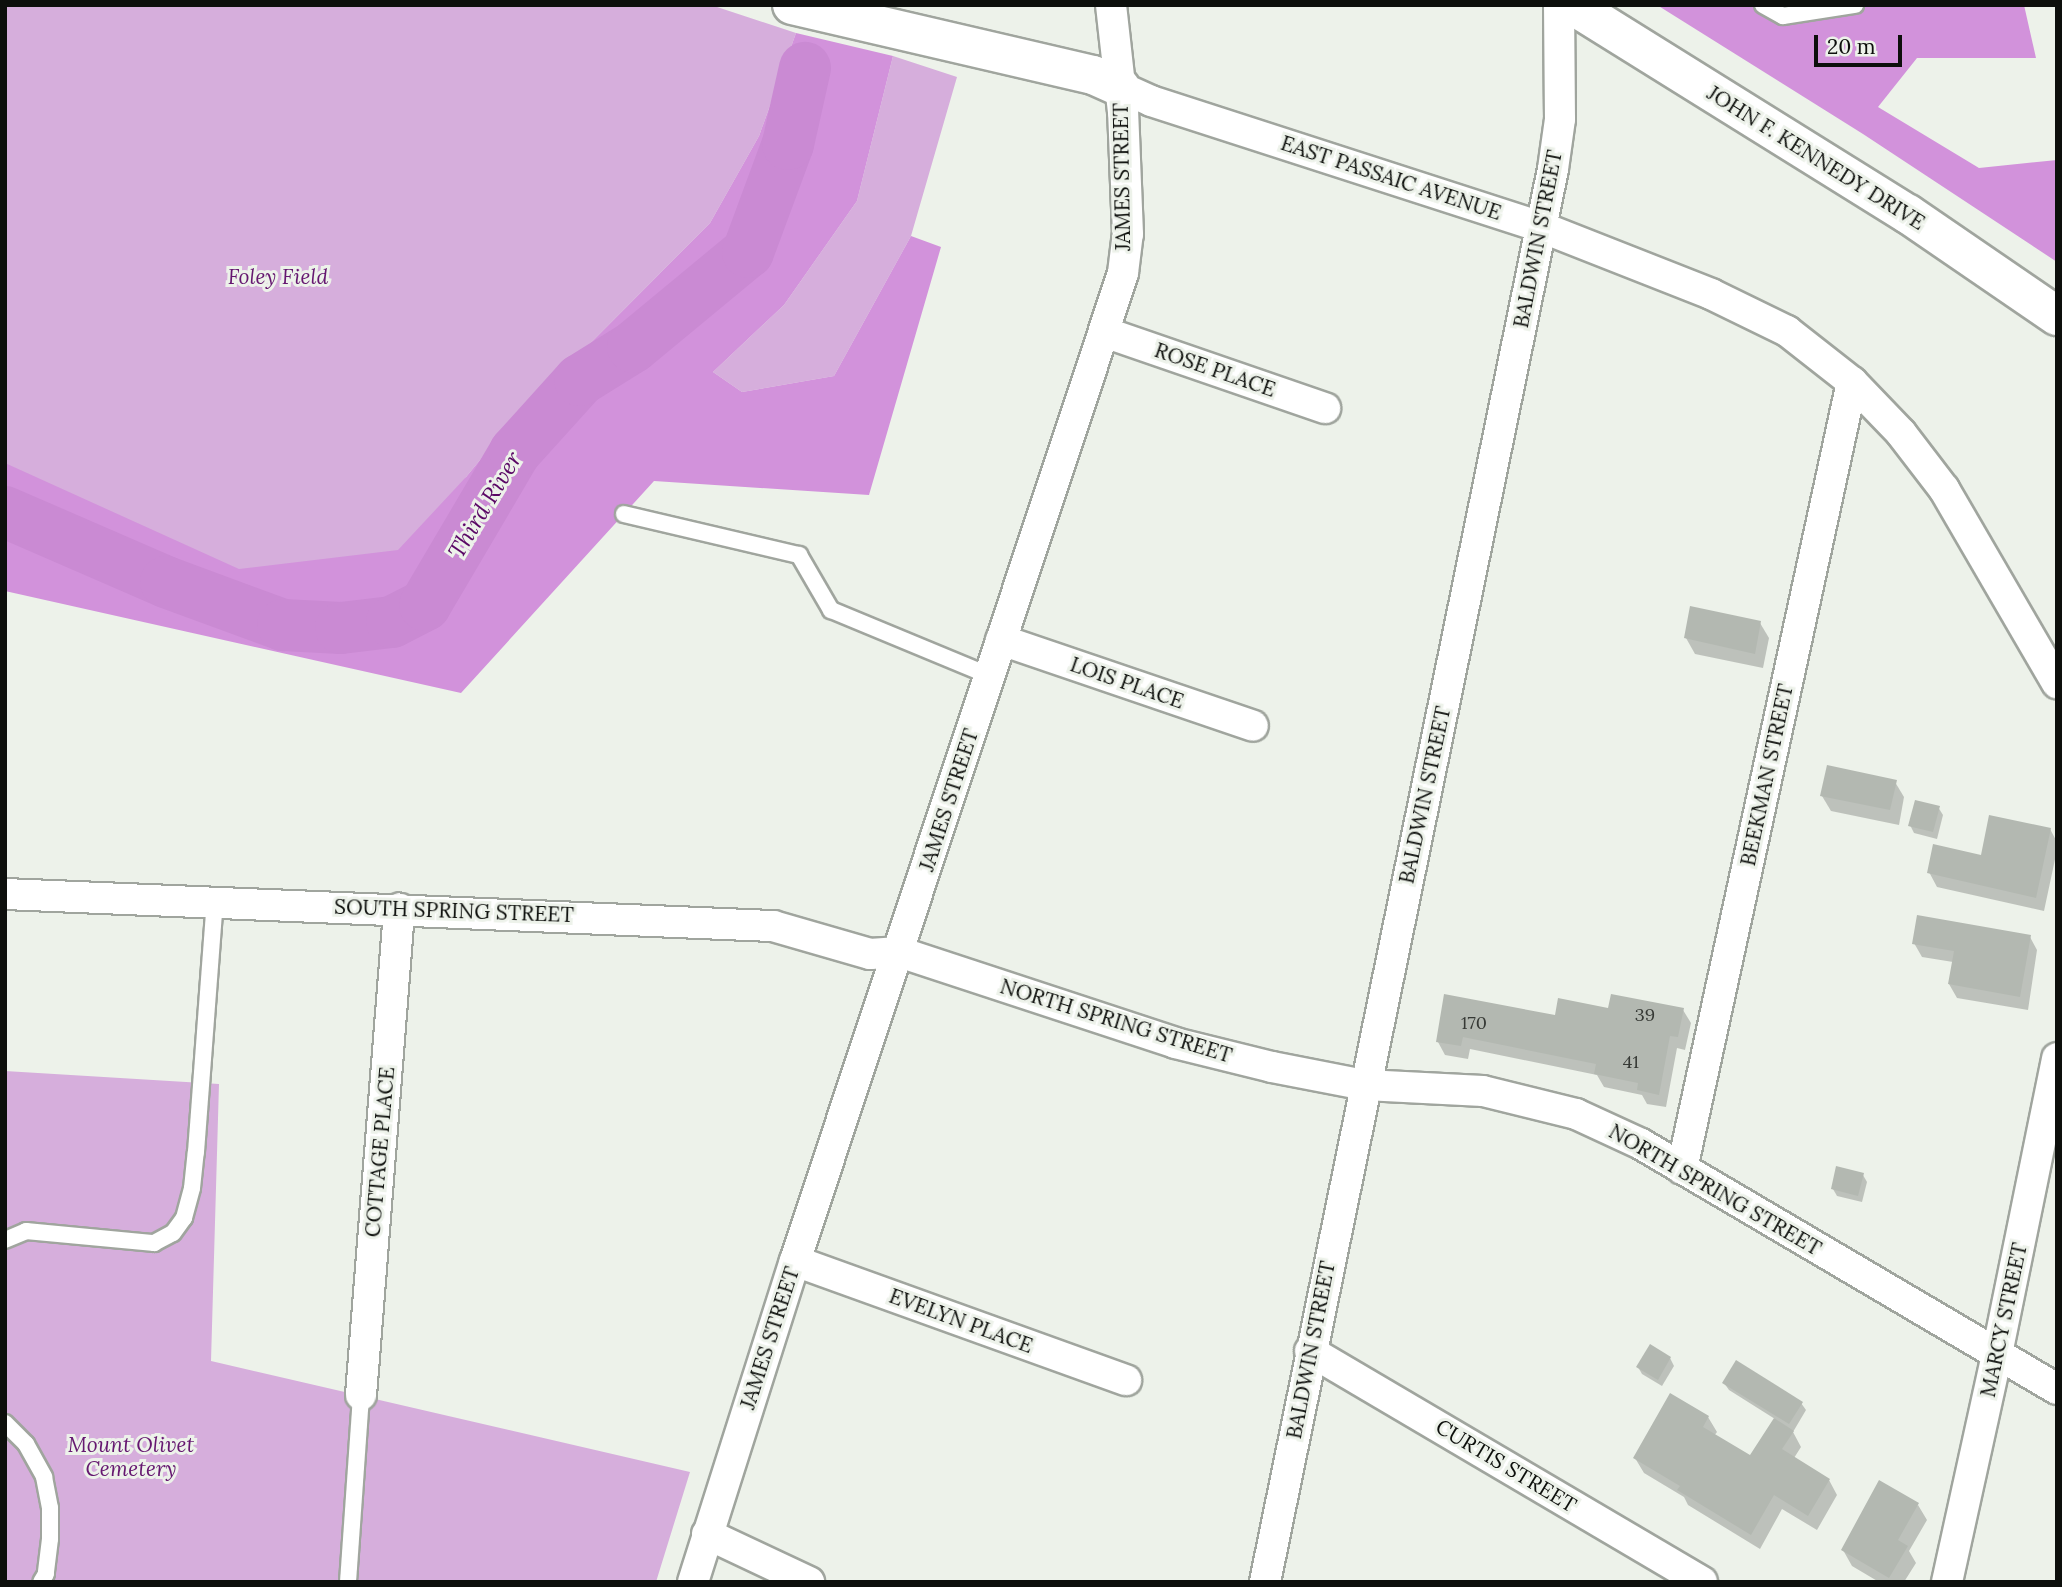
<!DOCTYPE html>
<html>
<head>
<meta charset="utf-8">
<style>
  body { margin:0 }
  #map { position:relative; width:2062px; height:1587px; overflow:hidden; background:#edf2ea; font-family:Lora,serif }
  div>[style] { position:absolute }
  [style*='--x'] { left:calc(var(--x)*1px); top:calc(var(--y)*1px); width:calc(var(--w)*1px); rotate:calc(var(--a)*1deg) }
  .green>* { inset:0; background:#d6aedc }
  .forest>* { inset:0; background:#d292db }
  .shadow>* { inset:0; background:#0003 }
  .river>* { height:52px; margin:-26px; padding:0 26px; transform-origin:26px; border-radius:26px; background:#ca8ad3 }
  .building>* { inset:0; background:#b3b8b1 }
  .roads { filter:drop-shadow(2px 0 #a0a59e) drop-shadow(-2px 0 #a0a59e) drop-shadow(0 2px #a0a59e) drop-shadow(0 -2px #a0a59e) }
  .lane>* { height:16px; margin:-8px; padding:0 8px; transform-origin:8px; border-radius:8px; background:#fff }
  .street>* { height:30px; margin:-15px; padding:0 15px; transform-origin:15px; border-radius:15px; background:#fff }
  .secondary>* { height:38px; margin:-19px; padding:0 19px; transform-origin:19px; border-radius:19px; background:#fff }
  span { translate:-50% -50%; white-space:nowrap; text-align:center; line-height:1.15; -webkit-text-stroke:6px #edf2ea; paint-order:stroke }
  .number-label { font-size:18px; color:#363935 }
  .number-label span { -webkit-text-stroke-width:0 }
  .street-label { font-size:21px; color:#0d0f0c }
  .park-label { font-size:21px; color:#651770; font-style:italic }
  .water-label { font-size:23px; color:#5a0765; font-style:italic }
  .frame { position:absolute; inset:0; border:7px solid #0d0f0c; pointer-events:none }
  .scale { position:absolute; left:1814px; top:35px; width:88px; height:32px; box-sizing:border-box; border:4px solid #0d0f0c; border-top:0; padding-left:9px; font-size:21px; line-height:24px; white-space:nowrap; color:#0d0f0c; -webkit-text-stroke:5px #edf2ea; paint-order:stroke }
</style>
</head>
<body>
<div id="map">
  <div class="green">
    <i style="clip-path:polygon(5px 5px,711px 5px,796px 33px,759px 136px,710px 223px,508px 426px,466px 477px,408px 608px,305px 619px,5px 490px)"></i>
    <i style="clip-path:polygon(893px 56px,957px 77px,911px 236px,834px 376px,742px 392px,713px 372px,784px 305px,857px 201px)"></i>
    <i style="clip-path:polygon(5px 1071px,219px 1084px,211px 1361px,690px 1472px,656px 1582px,5px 1582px)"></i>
  </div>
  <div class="forest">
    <i style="clip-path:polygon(1657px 5px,2024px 5px,2036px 58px,1917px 58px,1878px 107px,1979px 168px,2057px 160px,2057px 262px,1863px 134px)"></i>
    <i style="clip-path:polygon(796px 33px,893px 56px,857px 201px,784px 305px,713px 372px,742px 392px,834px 376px,911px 236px,941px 247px,869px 495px,654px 481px,461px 693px,5px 591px,5px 463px,239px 569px,398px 550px,466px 477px,508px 426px,710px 223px,759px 136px)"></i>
  </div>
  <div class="shadow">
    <i style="clip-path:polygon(1760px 623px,1769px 638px,1763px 668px,1695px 654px,1686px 638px)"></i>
    <i style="clip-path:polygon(1895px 782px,1904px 797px,1899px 825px,1831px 811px,1822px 796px)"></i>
    <i style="clip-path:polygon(1938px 807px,1943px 815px,1937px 839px,1914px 833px,1910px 825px)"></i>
    <i style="clip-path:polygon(2050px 829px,2057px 842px,2057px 850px,2044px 911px,1937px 887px,1929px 872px,1982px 857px)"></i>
    <i style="clip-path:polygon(2030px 937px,2037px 950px,2028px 1010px,1957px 998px,1949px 984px,1953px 962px,1922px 957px,1914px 943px)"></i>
    <i style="clip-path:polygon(1609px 1010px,1683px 1010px,1691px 1023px,1685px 1050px,1677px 1048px,1666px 1107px,1647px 1104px,1642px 1095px,1604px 1087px,1597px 1075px,1470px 1049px,1468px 1059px,1445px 1055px,1438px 1042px,1556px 1017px)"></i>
    <i style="clip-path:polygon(1863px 1175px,1867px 1182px,1862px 1202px,1837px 1196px,1833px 1189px)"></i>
    <i style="clip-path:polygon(1670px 1358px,1674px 1366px,1662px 1386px,1642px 1374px,1638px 1367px)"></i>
    <i style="clip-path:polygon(1724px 1383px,1801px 1403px,1806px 1410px,1793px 1432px,1801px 1447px,1794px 1458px,1829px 1480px,1837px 1495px,1817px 1530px,1782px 1509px,1760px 1549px,1688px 1505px,1684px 1497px,1644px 1473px,1635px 1458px,1708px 1417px,1717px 1432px,1714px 1436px,1751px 1457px,1775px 1419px,1729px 1390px)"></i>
    <i style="clip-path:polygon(1918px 1505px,1927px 1520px,1909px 1551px,1916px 1563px,1904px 1582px,1879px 1582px,1852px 1566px,1843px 1550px)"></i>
  </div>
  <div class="river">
    <i style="--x:5;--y:512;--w:176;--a:23.5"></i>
    <i style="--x:166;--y:582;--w:125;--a:20.2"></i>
    <i style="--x:283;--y:625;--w:58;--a:3"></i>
    <i style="--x:341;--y:628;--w:51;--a:-6.7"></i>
    <i style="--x:392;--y:622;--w:37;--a:-27"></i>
    <i style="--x:425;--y:605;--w:178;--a:-59.5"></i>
    <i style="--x:515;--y:452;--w:97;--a:-47.9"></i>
    <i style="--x:580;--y:380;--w:62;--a:-31.9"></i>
    <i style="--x:633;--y:347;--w:149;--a:-39.6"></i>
    <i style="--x:748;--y:252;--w:115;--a:-69.7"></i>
    <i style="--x:788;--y:144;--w:78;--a:-77.4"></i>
  </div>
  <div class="building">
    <i style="clip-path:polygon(1690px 606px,1761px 621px,1755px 654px,1684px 638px)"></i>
    <i style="clip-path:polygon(1827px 765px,1897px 780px,1890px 810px,1820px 796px)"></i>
    <i style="clip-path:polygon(1915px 800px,1940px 806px,1933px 832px,1908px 826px)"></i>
    <i style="clip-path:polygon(1989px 815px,2051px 828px,2036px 898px,1927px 873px,1933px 844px,1981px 855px)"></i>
    <i style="clip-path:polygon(1917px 915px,2031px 935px,2020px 997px,1948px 984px,1954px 951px,1912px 944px)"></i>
    <i style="clip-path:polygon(1444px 994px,1555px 1015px,1558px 998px,1608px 1008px,1611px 994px,1684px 1008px,1678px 1037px,1670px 1036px,1659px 1095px,1637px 1090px,1638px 1083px,1594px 1074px,1596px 1064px,1463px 1037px,1461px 1046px,1436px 1042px)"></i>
    <i style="clip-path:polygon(1836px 1166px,1864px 1173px,1858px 1196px,1831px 1189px)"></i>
    <i style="clip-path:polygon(1650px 1344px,1671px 1357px,1658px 1380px,1636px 1367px)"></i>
    <i style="clip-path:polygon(1736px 1360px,1803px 1402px,1789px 1424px,1722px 1383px)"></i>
    <i style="clip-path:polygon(1670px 1393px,1709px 1416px,1703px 1427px,1750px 1455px,1774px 1418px,1794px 1431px,1782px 1449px,1830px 1479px,1808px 1516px,1774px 1495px,1751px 1535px,1677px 1490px,1680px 1486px,1633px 1458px)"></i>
    <i style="clip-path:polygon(1879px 1480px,1919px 1503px,1898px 1540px,1908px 1546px,1889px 1578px,1841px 1550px)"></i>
  </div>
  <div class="roads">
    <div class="lane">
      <i style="--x:1763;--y:5;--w:23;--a:29"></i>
      <i style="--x:1783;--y:16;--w:73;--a:-8.7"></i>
      <i style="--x:624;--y:514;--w:180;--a:13.2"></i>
      <i style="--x:799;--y:555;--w:64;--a:59.8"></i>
      <i style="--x:831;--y:610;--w:172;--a:22.5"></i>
      <i style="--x:5;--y:1240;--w:23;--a:-23"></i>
      <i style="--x:26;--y:1231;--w:129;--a:5.4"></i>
      <i style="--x:154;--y:1243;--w:21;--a:-28"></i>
      <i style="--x:173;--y:1233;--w:19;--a:-54"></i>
      <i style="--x:184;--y:1218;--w:31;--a:-75"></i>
      <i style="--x:192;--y:1188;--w:36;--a:-84"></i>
      <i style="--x:196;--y:1152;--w:251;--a:-85.7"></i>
      <i style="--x:5;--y:1423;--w:30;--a:45"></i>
      <i style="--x:26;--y:1444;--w:38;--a:61"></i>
      <i style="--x:44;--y:1477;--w:32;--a:79"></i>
      <i style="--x:50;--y:1508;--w:31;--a:90"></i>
      <i style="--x:50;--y:1539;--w:35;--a:97"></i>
      <i style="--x:46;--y:1574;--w:9;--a:122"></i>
      <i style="--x:348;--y:1582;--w:187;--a:-86"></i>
    </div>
    <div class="street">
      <i style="--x:1120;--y:87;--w:34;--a:24"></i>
      <i style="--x:1151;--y:101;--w:410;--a:17.9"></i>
      <i style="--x:1541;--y:227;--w:183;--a:21.5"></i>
      <i style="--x:1711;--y:294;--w:85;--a:26"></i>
      <i style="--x:1787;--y:331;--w:83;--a:38.1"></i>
      <i style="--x:1852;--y:382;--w:71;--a:46.1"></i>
      <i style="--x:1901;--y:433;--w:71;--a:52.5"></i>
      <i style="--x:1944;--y:489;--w:225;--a:59.8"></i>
      <i style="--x:1104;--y:332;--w:234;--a:19"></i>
      <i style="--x:1001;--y:640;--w:266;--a:18.8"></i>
      <i style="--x:5;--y:894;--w:769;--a:2.39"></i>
      <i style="--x:773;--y:926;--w:101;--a:16.1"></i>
      <i style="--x:870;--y:954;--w:29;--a:-4"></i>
      <i style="--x:899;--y:952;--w:291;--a:18.2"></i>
      <i style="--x:1175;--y:1043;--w:100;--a:13.9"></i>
      <i style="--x:1272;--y:1067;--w:95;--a:11"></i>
      <i style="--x:1365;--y:1085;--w:118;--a:2.9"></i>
      <i style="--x:1483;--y:1091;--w:96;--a:13.9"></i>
      <i style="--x:1576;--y:1114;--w:72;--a:24.8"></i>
      <i style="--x:1641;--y:1144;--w:483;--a:30.5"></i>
      <i style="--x:1682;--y:1169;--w:805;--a:-77.81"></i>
      <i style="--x:795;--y:1261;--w:352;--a:19.8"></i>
      <i style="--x:1310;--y:1351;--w:455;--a:30.5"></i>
      <i style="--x:361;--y:1395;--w:488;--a:-85.5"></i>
      <i style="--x:707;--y:1534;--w:113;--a:25.2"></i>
      <i style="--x:693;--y:1582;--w:337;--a:-72.4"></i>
      <i style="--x:795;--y:1261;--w:1041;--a:-71.63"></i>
      <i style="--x:1123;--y:273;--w:39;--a:-83"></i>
      <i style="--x:1128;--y:234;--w:122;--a:-92.3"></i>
      <i style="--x:1123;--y:112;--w:108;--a:-96.4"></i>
      <i style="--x:1265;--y:1582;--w:1442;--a:-78.48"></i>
      <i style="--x:1553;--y:169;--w:50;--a:-82"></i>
      <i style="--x:1560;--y:119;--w:114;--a:-90.5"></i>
      <i style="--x:1947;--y:1582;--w:233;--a:-77.6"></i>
      <i style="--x:1997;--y:1354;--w:302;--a:-78.5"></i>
    </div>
    <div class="secondary">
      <i style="--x:792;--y:5;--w:309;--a:13.1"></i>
      <i style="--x:1093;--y:75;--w:30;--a:24"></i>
      <i style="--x:1572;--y:5;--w:396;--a:31.9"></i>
      <i style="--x:1908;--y:214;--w:181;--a:34.4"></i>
    </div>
  </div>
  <div class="number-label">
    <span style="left:1645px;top:1015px">39</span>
    <span style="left:1474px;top:1023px">170</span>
    <span style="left:1631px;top:1062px">41</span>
  </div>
  <div class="street-label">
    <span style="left:1816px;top:158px;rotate:32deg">JOHN F. KENNEDY DRIVE</span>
    <span style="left:1122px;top:177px;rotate:-91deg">JAMES STREET</span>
    <span style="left:1391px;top:178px;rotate:18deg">EAST PASSAIC AVENUE</span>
    <span style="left:1538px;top:239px;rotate:-79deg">BALDWIN STREET</span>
    <span style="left:1215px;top:370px;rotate:19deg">ROSE PLACE</span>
    <span style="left:1127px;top:683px;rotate:19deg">LOIS PLACE</span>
    <span style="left:1767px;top:775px;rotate:-78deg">BEEKMAN STREET</span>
    <span style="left:1425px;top:795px;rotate:-78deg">BALDWIN STREET</span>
    <span style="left:949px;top:800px;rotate:-72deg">JAMES STREET</span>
    <span style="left:454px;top:911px;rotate:2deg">SOUTH SPRING STREET</span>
    <span style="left:1116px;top:1021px;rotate:17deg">NORTH SPRING STREET</span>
    <span style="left:380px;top:1152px;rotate:-85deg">COTTAGE PLACE</span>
    <span style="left:1715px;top:1190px;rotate:30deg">NORTH SPRING STREET</span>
    <span style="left:2004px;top:1320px;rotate:-78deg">MARCY STREET</span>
    <span style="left:961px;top:1321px;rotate:20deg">EVELYN PLACE</span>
    <span style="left:770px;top:1338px;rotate:-72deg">JAMES STREET</span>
    <span style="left:1311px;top:1350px;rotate:-79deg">BALDWIN STREET</span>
    <span style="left:1506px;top:1466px;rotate:31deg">CURTIS STREET</span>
  </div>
  <div class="park-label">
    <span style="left:278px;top:277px">Foley Field</span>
    <span style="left:131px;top:1457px">Mount Olivet<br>Cemetery</span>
  </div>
  <div class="water-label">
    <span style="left:485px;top:505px;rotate:-59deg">Third River</span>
  </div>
  <div class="frame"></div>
  <div class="scale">20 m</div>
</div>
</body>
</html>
